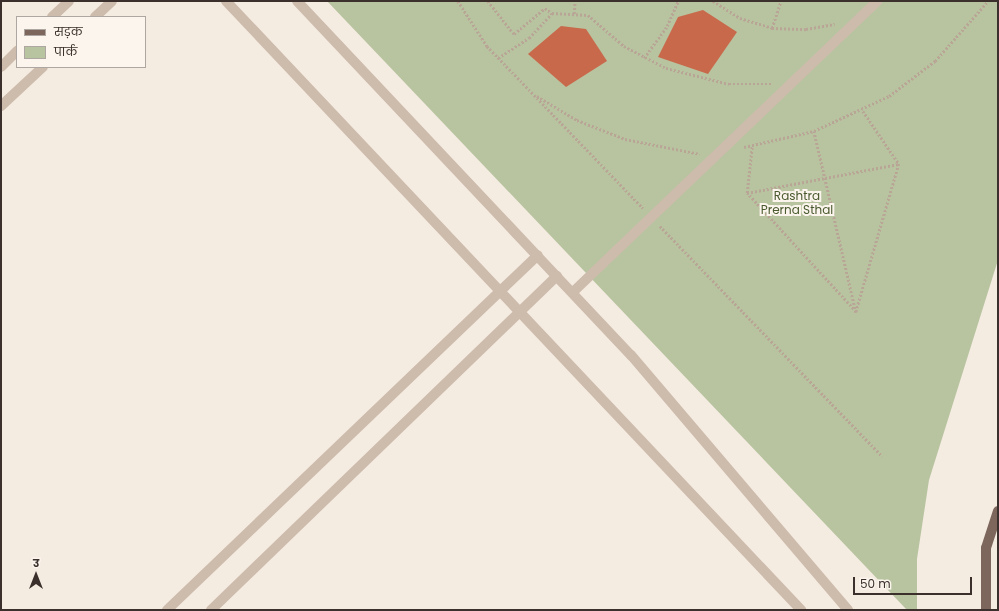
<!DOCTYPE html>
<html>
<head>
<meta charset="utf-8">
<style>
  body { margin:0 }
  #map { position:relative; width:999px; height:611px; overflow:hidden; background:#f4ebe1; font-family:Poppins,"Noto Sans Devanagari",sans-serif }
  div>[style] { position:absolute }
  [style*='--x'] { left:calc(var(--x)*1px); top:calc(var(--y)*1px); width:calc(var(--w)*1px); rotate:calc(var(--a)*1deg) }
  .green>* { inset:0; background:#b8c4a0 }
  .building>* { inset:0; background:#c8694b }
  .path>* { height:2.5px; margin-top:-1.25px; transform-origin:0; background:repeating-linear-gradient(90deg,#b9a596 0 2px,transparent 0 4px) }
  .minor>* { height:10px; margin:-5px; padding:0 5px; transform-origin:5px; border-radius:5px; background:#cdbbac }
  .major>* { height:10px; margin:-5px; padding:0 5px; transform-origin:5px; border-radius:5px; background:#7d675c }
  span { translate:-50% -50%; white-space:nowrap; text-align:center; line-height:1.15; -webkit-text-stroke:4px #fbf5ee; paint-order:stroke }
  .park-label { font-size:12px; color:#4a5a2e }
  .frame { position:absolute; inset:0; border:2px solid #3b302b; pointer-events:none }
  .legend { position:absolute; left:16px; top:16px; width:130px; height:52px; box-sizing:border-box; background:#fbf5ee; border:1px solid #aea6a0; margin:0; padding:5px 7px; list-style:none; font-size:12px; color:#3b302b }
  .legend li { display:flex; align-items:center; gap:8px; height:20px }
  .legend b { width:20px; border:1px solid #aea6a0 }
  .north { position:absolute; left:16px; top:555px; width:40px; height:40px; -webkit-text-stroke:3px #fbf5ee; paint-order:stroke; rotate:0deg; font-size:11px; font-weight:700; line-height:16px; text-align:center; color:#3b302b }
  .north::after { content:''; display:block; margin:auto; width:14px; height:18px; background:#3b302b; clip-path:polygon(50% 0,100% 100%,50% 72%,0 100%) }
  .scale { position:absolute; left:853px; top:577px; width:119px; height:18px; box-sizing:border-box; border:2px solid #3b302b; border-top:0; padding-left:5px; font-size:12px; line-height:14px; white-space:nowrap; color:#3b302b; -webkit-text-stroke:3px #fbf5ee; paint-order:stroke }
</style>
</head>
<body>
<div id="map">
  <div class="green">
    <i style="clip-path:polygon(327px 1px,998px 1px,998px 260px,929px 480px,917px 559px,917px 610px,907px 610px)"></i>
  </div>
  <div class="building">
    <i style="clip-path:polygon(703px 10px,737px 32px,708px 74px,658px 57px,678px 17px)"></i>
    <i style="clip-path:polygon(561px 26px,586px 29px,607px 61px,566px 87px,528px 54px)"></i>
  </div>
  <div class="path">
    <i style="--x:458;--y:1;--w:54;--a:57.2"></i>
    <i style="--x:487;--y:46;--w:225;--a:46.1"></i>
    <i style="--x:488;--y:1;--w:42;--a:51.8"></i>
    <i style="--x:514;--y:34;--w:40;--a:-40"></i>
    <i style="--x:545;--y:8;--w:9;--a:36"></i>
    <i style="--x:713;--y:1;--w:32;--a:32"></i>
    <i style="--x:740;--y:18;--w:34;--a:17"></i>
    <i style="--x:772;--y:28;--w:34;--a:2"></i>
    <i style="--x:806;--y:29;--w:29;--a:-10"></i>
    <i style="--x:574;--y:14;--w:13;--a:-86"></i>
    <i style="--x:772;--y:28;--w:28;--a:-72"></i>
    <i style="--x:498;--y:58;--w:37;--a:-33"></i>
    <i style="--x:529;--y:38;--w:34;--a:-47"></i>
    <i style="--x:552;--y:13;--w:36;--a:3"></i>
    <i style="--x:588;--y:15;--w:48;--a:40.7"></i>
    <i style="--x:624;--y:46;--w:47;--a:27.6"></i>
    <i style="--x:666;--y:68;--w:65;--a:14.3"></i>
    <i style="--x:729;--y:84;--w:43;--a:0"></i>
    <i style="--x:644;--y:58;--w:39;--a:-54"></i>
    <i style="--x:667;--y:26;--w:27;--a:-66"></i>
    <i style="--x:537;--y:96;--w:47;--a:31"></i>
    <i style="--x:577;--y:120;--w:52;--a:21.6"></i>
    <i style="--x:625;--y:139;--w:76;--a:11.3"></i>
    <i style="--x:863;--y:111;--w:64;--a:55.8"></i>
    <i style="--x:814;--y:131;--w:48;--a:76.8"></i>
    <i style="--x:825;--y:178;--w:138;--a:77"></i>
    <i style="--x:856;--y:312;--w:161;--a:-132.5"></i>
    <i style="--x:747;--y:193;--w:79;--a:-10.9"></i>
    <i style="--x:825;--y:178;--w:75;--a:-10.7"></i>
    <i style="--x:899;--y:164;--w:154;--a:106.2"></i>
    <i style="--x:744;--y:147;--w:72;--a:-12.9"></i>
    <i style="--x:814;--y:131;--w:83;--a:-25"></i>
    <i style="--x:889;--y:96;--w:58;--a:-37.3"></i>
    <i style="--x:935;--y:61;--w:80;--a:-48.5"></i>
    <i style="--x:747;--y:193;--w:47;--a:-83.9"></i>
    <i style="--x:660;--y:226;--w:320;--a:46"></i>
  </div>
  <div class="minor">
    <i style="--x:226;--y:1;--w:838;--a:46.64"></i>
    <i style="--x:297;--y:1;--w:487;--a:46.7"></i>
    <i style="--x:631;--y:355;--w:335;--a:49.6"></i>
    <i style="--x:52;--y:17;--w:23;--a:-43"></i>
    <i style="--x:95;--y:17;--w:23;--a:-43"></i>
    <i style="--x:1;--y:67;--w:23;--a:-45"></i>
    <i style="--x:1;--y:106;--w:57;--a:-42.9"></i>
    <i style="--x:573;--y:292;--w:421;--a:-43.7"></i>
    <i style="--x:167;--y:610;--w:513;--a:-43.74"></i>
    <i style="--x:211;--y:610;--w:481;--a:-44"></i>
  </div>
  <div class="major">
    <i style="--x:986;--y:610;--w:62;--a:-90"></i>
    <i style="--x:986;--y:548;--w:39;--a:-72"></i>
  </div>
  <div class="park-label">
    <span style="left:797px;top:203px">Rashtra<br>Prerna Sthal</span>
  </div>
  <div class="frame"></div>
  <ul class="legend">
  <li><b style="height:5px;background:#7d675c"></b>सड़क</li>
  <li><b style="height:11px;background:#b8c4a0"></b>पार्क</li>
  </ul>
  <div class="north">उ</div>
  <div class="scale">50 m</div>
</div>
</body>
</html>
